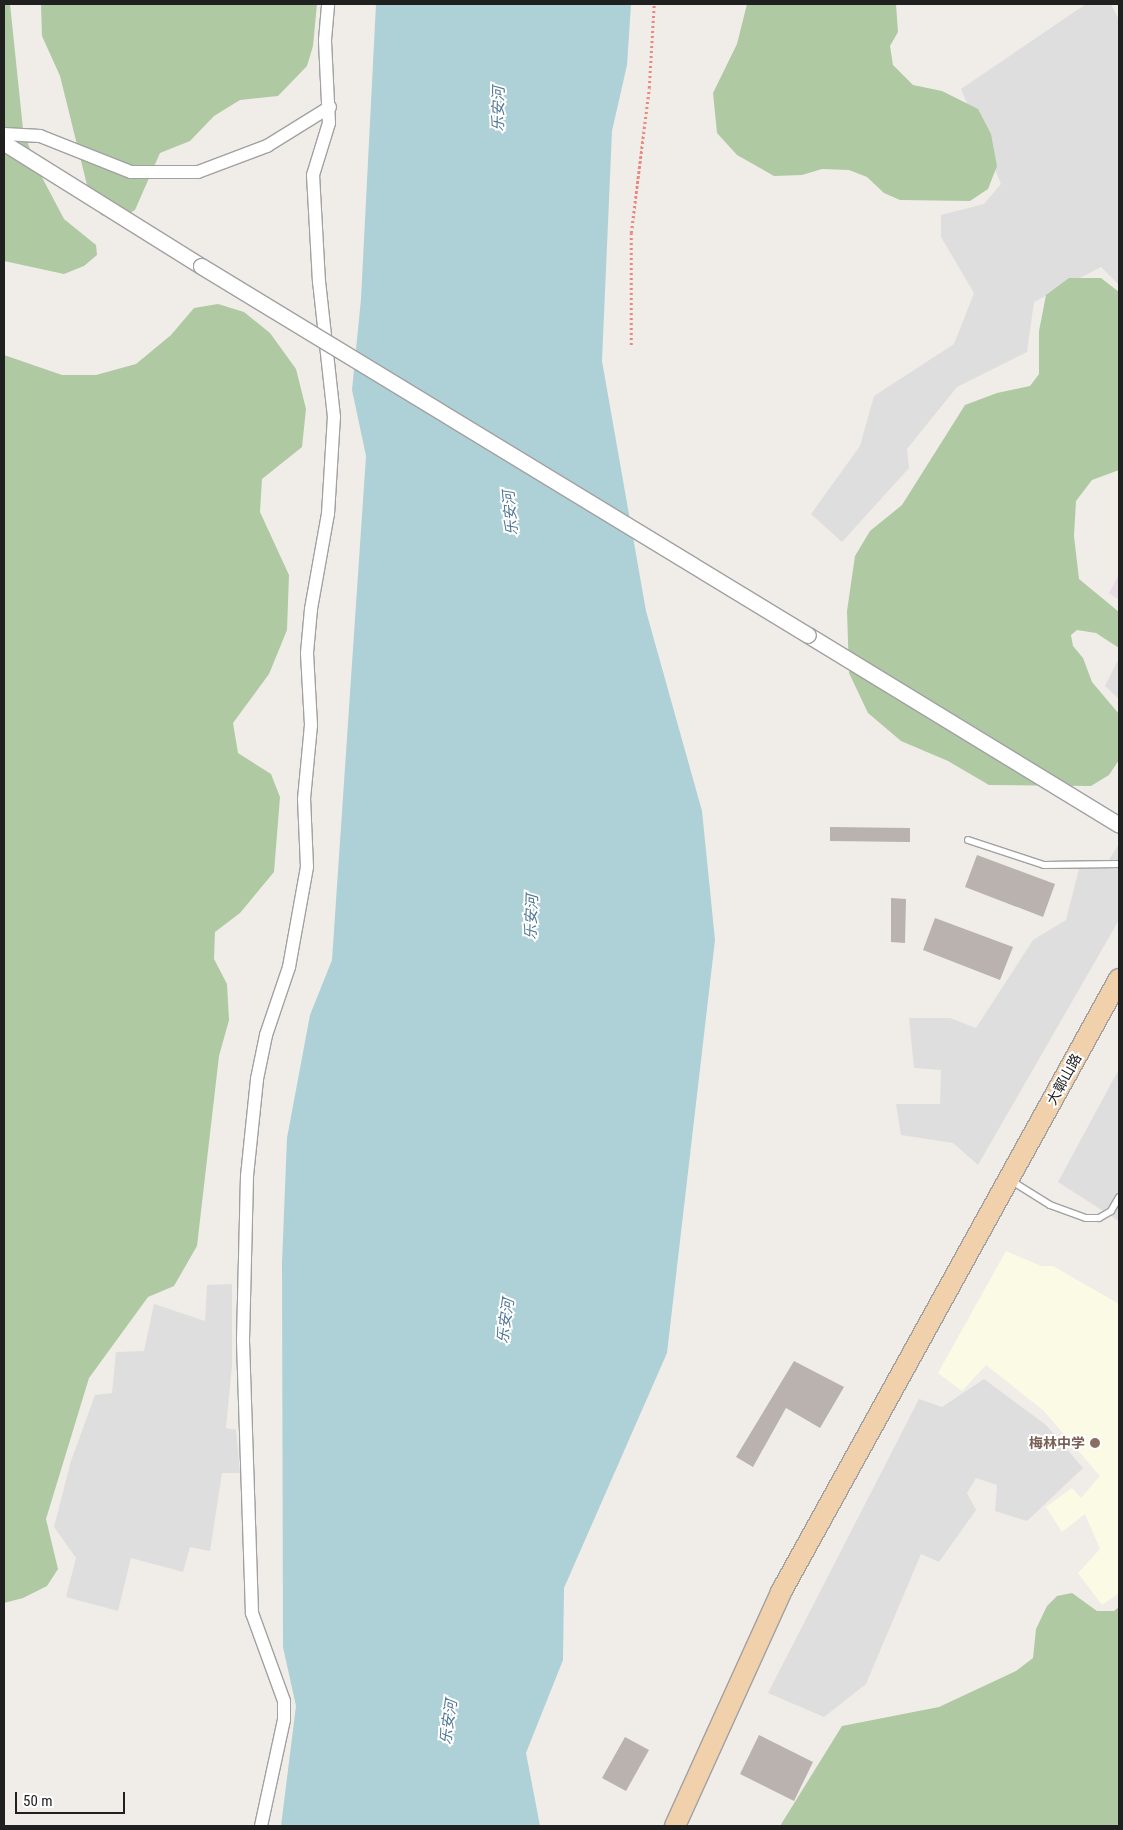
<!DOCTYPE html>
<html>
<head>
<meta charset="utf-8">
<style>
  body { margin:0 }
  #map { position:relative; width:1123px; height:1830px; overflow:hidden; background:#f0ede8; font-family:"Roboto Condensed","Noto Sans SC",sans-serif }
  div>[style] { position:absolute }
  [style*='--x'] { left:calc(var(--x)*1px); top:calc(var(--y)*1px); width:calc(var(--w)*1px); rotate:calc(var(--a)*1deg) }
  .residential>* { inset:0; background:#dedede }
  .industrial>* { inset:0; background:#e8dbe6 }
  .education>* { inset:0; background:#fbfae5 }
  .forest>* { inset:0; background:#afc9a2 }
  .water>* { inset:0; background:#aed0d7 }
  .building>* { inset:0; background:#b9b2ae }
  .path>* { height:2.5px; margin-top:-1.25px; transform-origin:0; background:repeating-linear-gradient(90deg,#e98780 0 2.5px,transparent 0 5px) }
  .roads { filter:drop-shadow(1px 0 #a1a1a1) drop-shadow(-1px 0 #a1a1a1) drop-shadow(0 1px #a1a1a1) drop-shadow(0 -1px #a1a1a1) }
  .service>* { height:6px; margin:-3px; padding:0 3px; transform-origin:3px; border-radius:3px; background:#fff }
  .minor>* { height:12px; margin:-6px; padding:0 6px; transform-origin:6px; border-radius:6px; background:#fff }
  .tertiary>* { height:15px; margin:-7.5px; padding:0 7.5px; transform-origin:7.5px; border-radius:7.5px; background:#fff }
  .primary>* { height:20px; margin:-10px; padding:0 10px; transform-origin:10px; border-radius:10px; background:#f1d0ac }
  .bridges { filter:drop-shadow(1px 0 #a1a1a1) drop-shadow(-1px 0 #a1a1a1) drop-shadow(0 1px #a1a1a1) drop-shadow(0 -1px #a1a1a1) }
  .tertiary-bridge>* { height:15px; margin:-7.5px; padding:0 7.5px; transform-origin:7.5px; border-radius:7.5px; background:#fff }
  .dots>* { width:14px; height:14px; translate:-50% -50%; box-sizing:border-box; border:2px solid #fff; border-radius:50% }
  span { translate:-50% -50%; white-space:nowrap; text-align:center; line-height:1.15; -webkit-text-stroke:4px #fff; paint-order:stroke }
  .street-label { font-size:14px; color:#202020 }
  .education-label { font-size:14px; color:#785e54; font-weight:700 }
  .right { translate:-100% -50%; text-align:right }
  .water-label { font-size:15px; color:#517796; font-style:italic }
  .frame { position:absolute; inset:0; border:5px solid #202020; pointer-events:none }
  .scale { position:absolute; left:15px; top:1792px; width:110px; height:22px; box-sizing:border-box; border:2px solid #202020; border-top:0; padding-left:6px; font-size:15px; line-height:18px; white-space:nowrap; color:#202020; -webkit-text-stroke:4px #fff; paint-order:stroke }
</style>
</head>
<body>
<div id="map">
  <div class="residential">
    <i style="clip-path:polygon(1086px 4px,1111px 4px,1119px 20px,1119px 285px,1101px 267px,1034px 302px,1027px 352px,957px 387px,907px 449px,909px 468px,842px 542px,811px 514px,860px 446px,874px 396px,954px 344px,974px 293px,941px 237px,941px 215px,984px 204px,1001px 184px,961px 89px)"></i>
    <i style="clip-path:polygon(1119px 658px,1119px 699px,1105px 686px)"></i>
    <i style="clip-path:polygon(1119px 844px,1119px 920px,978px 1165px,953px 1143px,901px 1135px,896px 1104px,940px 1104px,941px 1070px,914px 1068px,909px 1018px,950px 1018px,976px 1028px,1033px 940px,1066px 920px,1079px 869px,1103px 869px)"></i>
    <i style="clip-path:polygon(1119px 1069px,1119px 1221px,1058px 1182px)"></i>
    <i style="clip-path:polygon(232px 1284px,232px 1366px,226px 1428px,236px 1430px,240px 1473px,222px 1473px,210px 1551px,190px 1547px,183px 1572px,131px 1558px,118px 1611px,66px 1597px,76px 1558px,54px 1527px,71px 1461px,95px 1395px,112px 1393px,116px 1352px,144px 1351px,154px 1304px,205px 1321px,207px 1285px)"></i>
    <i style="clip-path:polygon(984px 1379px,1046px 1425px,1083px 1468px,1027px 1521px,995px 1511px,997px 1485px,976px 1478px,967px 1493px,976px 1510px,939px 1562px,921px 1554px,866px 1684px,824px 1717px,768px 1693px,919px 1399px,942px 1407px)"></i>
  </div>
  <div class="industrial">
    <i style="clip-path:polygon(1119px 574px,1119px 600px,1109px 593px)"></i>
  </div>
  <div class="education">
    <i style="clip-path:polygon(1006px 1251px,1041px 1266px,1053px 1266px,1119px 1304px,1119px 1593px,1102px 1605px,1078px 1573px,1100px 1549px,1085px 1514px,1062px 1532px,1046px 1507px,1072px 1488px,1081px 1498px,1100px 1476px,1043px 1410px,986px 1365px,962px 1391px,938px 1373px)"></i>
  </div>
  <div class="forest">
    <i style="clip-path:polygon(4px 4px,10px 4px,23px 129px,35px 164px,64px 219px,96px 245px,97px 255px,84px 266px,64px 274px,4px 261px)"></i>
    <i style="clip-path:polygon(41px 4px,317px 4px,313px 46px,307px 66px,278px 96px,240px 100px,214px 116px,190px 141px,160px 153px,135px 210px,117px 220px,101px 215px,88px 189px,60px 76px,42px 36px)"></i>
    <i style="clip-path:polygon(747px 4px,896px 4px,898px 32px,890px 46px,893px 65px,913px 85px,942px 91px,978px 109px,991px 134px,997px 166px,988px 189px,970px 201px,900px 200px,884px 193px,867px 177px,849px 170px,822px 169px,802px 175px,774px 176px,737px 155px,717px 133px,713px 93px,737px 44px)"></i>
    <i style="clip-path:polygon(1069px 278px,1101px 278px,1119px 292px,1119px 470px,1092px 480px,1076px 501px,1074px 536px,1079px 579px,1119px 612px,1119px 648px,1096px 633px,1077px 630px,1071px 635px,1073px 646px,1083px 658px,1092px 682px,1119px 714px,1119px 760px,1109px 775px,1091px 786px,989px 785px,948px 761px,901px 741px,868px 713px,849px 673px,847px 611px,855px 556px,870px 531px,902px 505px,965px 405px,997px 393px,1030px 386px,1039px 374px,1039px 331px,1046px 295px)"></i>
    <i style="clip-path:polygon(218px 304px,244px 312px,270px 333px,296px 369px,306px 409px,302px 447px,262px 479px,260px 512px,289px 575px,287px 630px,269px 674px,233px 723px,238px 753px,271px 774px,280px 797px,274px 872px,240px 913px,215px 932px,214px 959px,227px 984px,229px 1020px,219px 1056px,197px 1246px,174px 1286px,148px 1297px,89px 1378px,46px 1519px,58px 1569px,47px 1586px,23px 1598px,4px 1603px,4px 355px,62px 375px,96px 375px,136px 364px,171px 335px,194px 308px)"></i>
    <i style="clip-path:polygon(1072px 1593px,1097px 1611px,1114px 1611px,1119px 1607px,1119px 1826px,780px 1826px,842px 1726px,939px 1707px,1016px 1671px,1033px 1658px,1036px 1629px,1047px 1606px,1057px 1596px)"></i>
  </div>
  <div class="water">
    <i style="clip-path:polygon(376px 4px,631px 4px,627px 65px,612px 131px,602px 361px,646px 611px,702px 811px,715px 940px,667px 1353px,564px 1588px,563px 1660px,526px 1753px,540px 1826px,281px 1826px,296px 1706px,283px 1647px,282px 1263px,287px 1138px,310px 1015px,332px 960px,366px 456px,352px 390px,361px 299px)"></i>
  </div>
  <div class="building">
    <i style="clip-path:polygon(830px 827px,910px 828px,910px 842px,830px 841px)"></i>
    <i style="clip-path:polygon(977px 855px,1055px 884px,1043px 917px,965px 887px)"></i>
    <i style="clip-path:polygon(891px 898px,906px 899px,905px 943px,891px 942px)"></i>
    <i style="clip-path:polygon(935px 918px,1013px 947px,1000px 980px,923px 950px)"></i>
    <i style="clip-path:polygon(794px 1361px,844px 1387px,820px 1428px,786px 1408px,753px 1467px,736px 1457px)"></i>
    <i style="clip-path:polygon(759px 1735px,813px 1762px,794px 1801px,740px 1774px)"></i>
    <i style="clip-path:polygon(625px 1737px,649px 1750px,626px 1791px,602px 1778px)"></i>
  </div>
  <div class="path">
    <i style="--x:631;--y:345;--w:112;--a:-90"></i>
    <i style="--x:631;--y:233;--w:146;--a:-82.9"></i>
    <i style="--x:649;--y:88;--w:84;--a:-86.6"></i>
  </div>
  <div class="roads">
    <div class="service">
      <i style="--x:968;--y:840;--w:80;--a:18.2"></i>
      <i style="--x:1044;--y:865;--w:75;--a:-0.8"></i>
      <i style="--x:1010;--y:1180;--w:47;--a:32"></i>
      <i style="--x:1050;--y:1205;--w:38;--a:20"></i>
      <i style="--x:1086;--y:1218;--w:13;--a:0"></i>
      <i style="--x:1099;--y:1218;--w:14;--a:-30"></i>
      <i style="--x:1111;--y:1211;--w:16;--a:-60"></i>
    </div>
    <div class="minor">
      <i style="--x:4;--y:134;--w:36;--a:3"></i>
      <i style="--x:40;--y:136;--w:98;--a:21.6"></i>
      <i style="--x:131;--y:172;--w:67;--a:0"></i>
      <i style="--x:198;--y:172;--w:74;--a:-20.6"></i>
      <i style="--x:267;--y:146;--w:74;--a:-31.8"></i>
      <i style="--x:261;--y:1826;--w:108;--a:-77.8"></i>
      <i style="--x:284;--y:1720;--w:19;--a:-90"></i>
      <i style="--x:284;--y:1701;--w:94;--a:-110"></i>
      <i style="--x:252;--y:1613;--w:273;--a:-91.9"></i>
      <i style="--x:243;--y:1340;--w:164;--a:-88.6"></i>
      <i style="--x:247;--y:1176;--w:98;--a:-84.1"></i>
      <i style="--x:257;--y:1079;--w:45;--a:-78.4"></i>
      <i style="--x:266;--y:1035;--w:72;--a:-71.3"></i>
      <i style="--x:289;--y:967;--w:102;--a:-79.8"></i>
      <i style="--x:307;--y:867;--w:68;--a:-92.5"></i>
      <i style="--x:304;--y:799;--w:74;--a:-84.6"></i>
      <i style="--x:311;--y:725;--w:72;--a:-93.2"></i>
      <i style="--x:307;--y:653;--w:44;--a:-84.8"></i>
      <i style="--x:311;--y:609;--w:97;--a:-79.9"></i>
      <i style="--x:328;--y:514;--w:97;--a:-86.5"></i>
      <i style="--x:334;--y:417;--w:136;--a:-96.3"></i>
      <i style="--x:319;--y:282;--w:107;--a:-93.2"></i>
      <i style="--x:313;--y:175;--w:54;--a:-72.9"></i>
      <i style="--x:329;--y:123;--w:83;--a:-92.8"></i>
      <i style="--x:325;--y:40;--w:36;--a:-85"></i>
    </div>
    <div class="tertiary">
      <i style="--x:4;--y:143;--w:232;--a:32"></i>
      <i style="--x:808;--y:635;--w:364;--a:31.4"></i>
    </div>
    <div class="primary">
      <i style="--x:675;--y:1826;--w:257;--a:-65.6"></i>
      <i style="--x:781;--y:1592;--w:700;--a:-61.13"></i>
    </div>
  </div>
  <div class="bridges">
    <div class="tertiary-bridge">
      <i style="--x:201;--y:266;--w:710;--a:31.3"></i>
    </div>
  </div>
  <div class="dots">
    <i style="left:1095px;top:1443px;background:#8d6e63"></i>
  </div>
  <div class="street-label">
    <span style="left:1064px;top:1079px;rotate:-61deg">大鄣山路</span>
  </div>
  <div class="education-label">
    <span class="right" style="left:1085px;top:1443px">梅林中学</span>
  </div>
  <div class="water-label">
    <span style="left:499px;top:109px;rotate:-89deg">乐安河</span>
    <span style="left:511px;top:513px;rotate:-95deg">乐安河</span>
    <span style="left:532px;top:917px;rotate:-88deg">乐安河</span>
    <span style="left:506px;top:1321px;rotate:-82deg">乐安河</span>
    <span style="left:449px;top:1722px;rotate:-82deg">乐安河</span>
  </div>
  <div class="frame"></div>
  <div class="scale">50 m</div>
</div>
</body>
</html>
